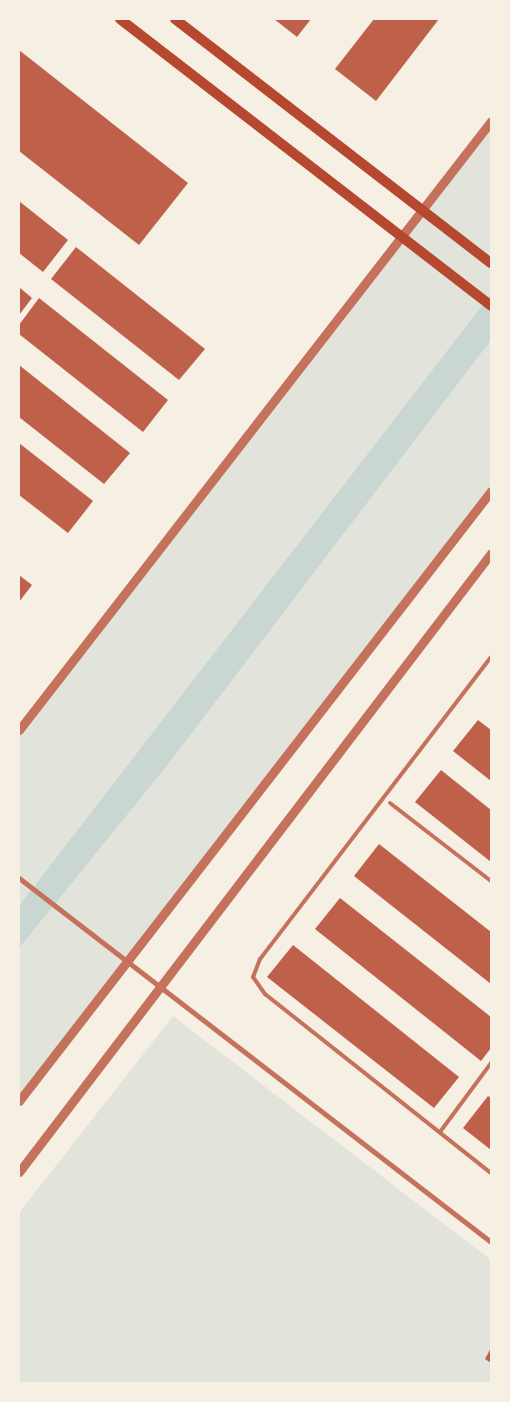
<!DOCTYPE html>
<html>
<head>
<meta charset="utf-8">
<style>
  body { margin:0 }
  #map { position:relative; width:510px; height:1402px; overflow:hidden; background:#f6efe4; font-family:Barlow,sans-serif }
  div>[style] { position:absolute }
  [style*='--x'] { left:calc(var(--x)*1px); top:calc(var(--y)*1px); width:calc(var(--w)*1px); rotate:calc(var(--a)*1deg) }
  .green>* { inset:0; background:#e2e4dc }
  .water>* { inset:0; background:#c9d6d2 }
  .building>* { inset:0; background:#bf614a }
  .service>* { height:4px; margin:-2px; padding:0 2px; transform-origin:2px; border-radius:2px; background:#c5725c }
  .minor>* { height:5px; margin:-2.5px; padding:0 2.5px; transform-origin:2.5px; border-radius:2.5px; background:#c5725c }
  .tertiary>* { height:9px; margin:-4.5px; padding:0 4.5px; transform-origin:4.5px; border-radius:4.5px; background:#c5725c }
  .secondary>* { height:10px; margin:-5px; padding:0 5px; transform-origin:5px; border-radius:5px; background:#b5482f }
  span { translate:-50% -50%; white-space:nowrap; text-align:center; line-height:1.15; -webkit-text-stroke:5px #f6efe4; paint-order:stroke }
  .frame { position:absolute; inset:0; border:20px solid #f6efe4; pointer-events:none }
</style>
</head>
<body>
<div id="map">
  <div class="green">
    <i style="clip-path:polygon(491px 121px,491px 494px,19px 1103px,19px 730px)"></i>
    <i style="clip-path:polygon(173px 1016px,491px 1260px,491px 1383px,19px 1383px,19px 1213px)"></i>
  </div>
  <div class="water">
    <i style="clip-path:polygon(491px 294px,491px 340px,169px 763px,19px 948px,19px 906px)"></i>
  </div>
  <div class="building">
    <i style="clip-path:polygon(274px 19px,311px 19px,297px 37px)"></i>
    <i style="clip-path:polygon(374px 19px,439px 19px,376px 101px,335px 69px)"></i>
    <i style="clip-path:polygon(19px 50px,188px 183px,139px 245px,19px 151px)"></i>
    <i style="clip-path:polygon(19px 201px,68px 240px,43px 272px,19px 253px)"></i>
    <i style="clip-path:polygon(76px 247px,205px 349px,179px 380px,51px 279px)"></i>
    <i style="clip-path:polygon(19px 287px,32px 298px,19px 315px)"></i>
    <i style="clip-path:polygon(39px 298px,168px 400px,143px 432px,19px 334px,19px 325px)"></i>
    <i style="clip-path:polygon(19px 365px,130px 453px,104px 484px,19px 417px)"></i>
    <i style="clip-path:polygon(19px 443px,93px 501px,68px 533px,19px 495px)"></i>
    <i style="clip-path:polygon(19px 575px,32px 585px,19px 602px)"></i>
    <i style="clip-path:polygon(478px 720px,491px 730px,491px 781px,453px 751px)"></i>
    <i style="clip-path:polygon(441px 770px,491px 810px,491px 862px,415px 802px)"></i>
    <i style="clip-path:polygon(379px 844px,491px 932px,491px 984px,354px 876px)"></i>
    <i style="clip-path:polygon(340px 898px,491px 1017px,491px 1048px,481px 1061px,315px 929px)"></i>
    <i style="clip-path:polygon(293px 945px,459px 1077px,434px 1108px,267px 977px)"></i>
    <i style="clip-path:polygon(488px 1096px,491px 1098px,491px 1150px,463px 1128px)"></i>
    <i style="clip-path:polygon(491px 1348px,491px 1363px,485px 1359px)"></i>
  </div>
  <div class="service">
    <i style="--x:491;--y:657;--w:380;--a:127.4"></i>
    <i style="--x:260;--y:959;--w:19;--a:111"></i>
    <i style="--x:253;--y:977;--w:21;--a:55"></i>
    <i style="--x:265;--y:994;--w:288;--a:38.4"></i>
    <i style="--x:390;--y:803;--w:128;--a:37.7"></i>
    <i style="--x:440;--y:1132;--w:86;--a:-53.5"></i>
  </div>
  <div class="minor">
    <i style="--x:19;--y:878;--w:596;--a:37.64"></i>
  </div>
  <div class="tertiary">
    <i style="--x:19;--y:730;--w:770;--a:-52.22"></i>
    <i style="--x:19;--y:1101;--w:771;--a:-52.27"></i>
    <i style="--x:19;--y:1172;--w:778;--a:-52.67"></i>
  </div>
  <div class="secondary">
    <i style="--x:120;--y:19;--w:469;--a:37.7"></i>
    <i style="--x:175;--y:19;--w:399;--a:37.7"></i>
  </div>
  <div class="frame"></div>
</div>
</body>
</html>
